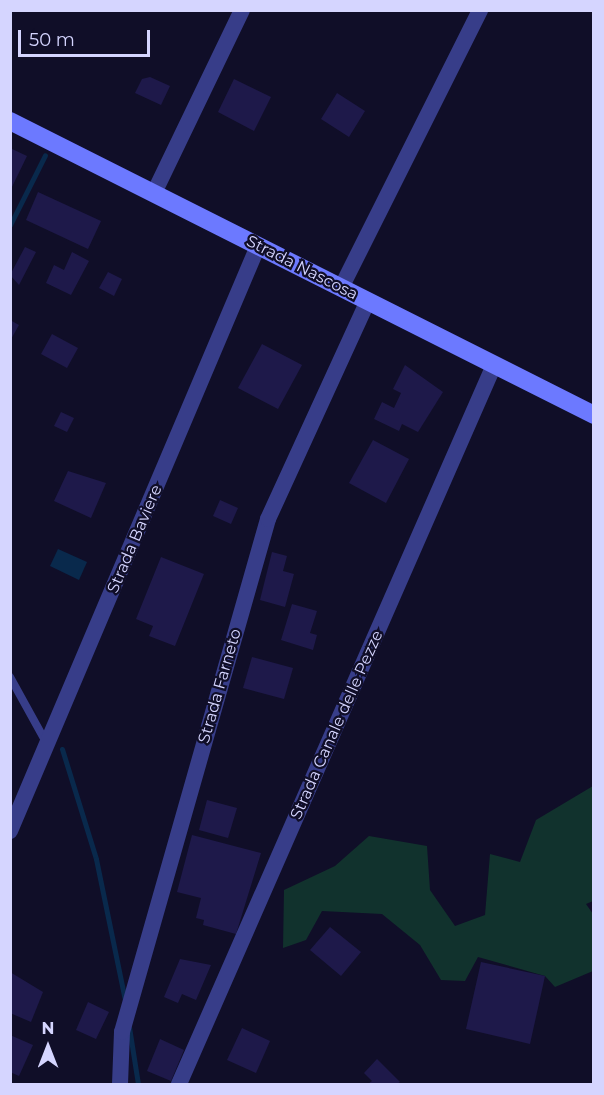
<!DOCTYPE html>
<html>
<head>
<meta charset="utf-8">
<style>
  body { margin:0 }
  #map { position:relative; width:604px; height:1095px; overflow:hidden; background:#100e28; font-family:Montserrat,sans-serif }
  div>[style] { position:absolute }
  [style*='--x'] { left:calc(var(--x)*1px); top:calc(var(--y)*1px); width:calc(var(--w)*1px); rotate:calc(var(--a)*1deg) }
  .green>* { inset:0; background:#11322d }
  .water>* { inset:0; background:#09294c }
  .stream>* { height:5px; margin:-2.5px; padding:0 2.5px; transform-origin:2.5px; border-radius:2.5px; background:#09294c }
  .building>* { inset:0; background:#1e194a }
  .lane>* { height:8px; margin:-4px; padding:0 4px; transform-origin:4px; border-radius:4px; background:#373d89 }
  .street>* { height:16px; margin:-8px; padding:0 8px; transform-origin:8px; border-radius:8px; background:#373d89 }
  .secondary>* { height:18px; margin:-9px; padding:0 9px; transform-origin:9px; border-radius:9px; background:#6c79ff }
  span { translate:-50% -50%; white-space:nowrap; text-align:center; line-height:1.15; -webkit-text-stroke:4.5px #100e28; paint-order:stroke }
  .street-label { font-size:16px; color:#d5d5ff }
  .frame { position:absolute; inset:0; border:12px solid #d5d5ff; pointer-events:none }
  .north { position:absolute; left:18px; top:1017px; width:60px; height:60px; -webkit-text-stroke:4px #100e28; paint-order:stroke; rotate:0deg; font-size:16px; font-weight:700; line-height:24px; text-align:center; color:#d5d5ff }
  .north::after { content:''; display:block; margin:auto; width:21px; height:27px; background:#d5d5ff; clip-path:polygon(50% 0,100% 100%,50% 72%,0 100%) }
  .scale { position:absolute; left:18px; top:30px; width:132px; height:27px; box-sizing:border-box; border:3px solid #d5d5ff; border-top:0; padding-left:8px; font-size:18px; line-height:21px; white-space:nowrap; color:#d5d5ff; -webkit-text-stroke:4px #100e28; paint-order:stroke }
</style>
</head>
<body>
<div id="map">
  <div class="green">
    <i style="clip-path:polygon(593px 786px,593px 901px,586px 904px,593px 914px,593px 971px,555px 987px,545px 976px,478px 957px,465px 981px,441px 980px,420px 945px,382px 914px,322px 911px,306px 940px,283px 948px,284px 890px,335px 866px,369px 836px,427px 846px,430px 890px,455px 926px,485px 915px,490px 854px,520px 862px,536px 820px)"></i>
  </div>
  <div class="water">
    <i style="clip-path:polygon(58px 549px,87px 562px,79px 580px,50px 566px)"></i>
  </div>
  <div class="stream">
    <i style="--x:10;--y:225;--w:78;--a:-63.4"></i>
    <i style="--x:62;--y:749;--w:115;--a:72.8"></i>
    <i style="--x:96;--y:859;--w:144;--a:78.4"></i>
    <i style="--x:129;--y:1027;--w:58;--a:81"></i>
  </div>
  <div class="building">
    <i style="clip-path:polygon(150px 77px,170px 86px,161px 105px,135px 93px,142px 79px)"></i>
    <i style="clip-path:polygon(234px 79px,271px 97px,254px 131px,218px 112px)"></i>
    <i style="clip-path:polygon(337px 93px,365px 111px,349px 137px,321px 119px)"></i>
    <i style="clip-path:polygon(10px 148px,27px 156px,10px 191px)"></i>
    <i style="clip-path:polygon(38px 192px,101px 221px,88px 249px,26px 220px)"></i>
    <i style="clip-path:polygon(25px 247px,36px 252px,19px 285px,10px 275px)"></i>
    <i style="clip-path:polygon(72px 252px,89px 261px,71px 295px,46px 283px,54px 265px,64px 270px)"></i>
    <i style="clip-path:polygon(108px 272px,122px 279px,114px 296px,99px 288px)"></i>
    <i style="clip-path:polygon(10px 320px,19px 325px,10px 341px)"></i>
    <i style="clip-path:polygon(52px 334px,78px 348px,67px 368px,41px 354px)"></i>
    <i style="clip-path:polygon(262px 344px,302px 365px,278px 409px,238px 388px)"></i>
    <i style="clip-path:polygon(405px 365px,443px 392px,418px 432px,402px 424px,399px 431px,374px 419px,382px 402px,394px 408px,401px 393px,393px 389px)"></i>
    <i style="clip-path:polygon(61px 412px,74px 418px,67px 432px,54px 426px)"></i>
    <i style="clip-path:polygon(373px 440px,409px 459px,386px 503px,349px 483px)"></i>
    <i style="clip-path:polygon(68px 471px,106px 483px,91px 518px,54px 501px)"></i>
    <i style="clip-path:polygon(220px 500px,238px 508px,231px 524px,213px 516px)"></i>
    <i style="clip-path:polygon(272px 552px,287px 556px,283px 571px,294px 574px,285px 607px,260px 600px)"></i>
    <i style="clip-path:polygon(161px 557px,204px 574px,175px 646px,149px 636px,153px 626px,136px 619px)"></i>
    <i style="clip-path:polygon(292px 604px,317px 611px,310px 633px,317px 635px,313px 650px,281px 640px)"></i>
    <i style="clip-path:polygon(252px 657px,293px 668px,284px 699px,243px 688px)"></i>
    <i style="clip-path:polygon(207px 800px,237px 808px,228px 838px,199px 830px)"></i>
    <i style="clip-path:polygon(192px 835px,261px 853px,236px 934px,203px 925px,204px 920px,196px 918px,201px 898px,177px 892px)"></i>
    <i style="clip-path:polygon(330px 927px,361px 952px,341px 976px,310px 950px)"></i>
    <i style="clip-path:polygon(180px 959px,211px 965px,196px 1000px,182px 994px,178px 1003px,164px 997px)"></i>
    <i style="clip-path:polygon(481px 962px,545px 976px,530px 1044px,466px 1029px)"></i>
    <i style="clip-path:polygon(10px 972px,43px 992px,31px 1022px,10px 1013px)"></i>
    <i style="clip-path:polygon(88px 1002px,109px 1012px,96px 1039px,76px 1030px)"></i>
    <i style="clip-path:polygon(242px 1028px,270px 1041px,256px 1073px,227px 1060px)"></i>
    <i style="clip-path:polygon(10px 1035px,33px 1045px,19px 1076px,10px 1072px)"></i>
    <i style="clip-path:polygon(160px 1039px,184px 1050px,171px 1081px,147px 1071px)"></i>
    <i style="clip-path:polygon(377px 1059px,400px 1082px,397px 1084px,368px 1084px,372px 1081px,364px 1073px)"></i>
  </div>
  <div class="lane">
    <i style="--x:10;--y:677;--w:77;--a:61.1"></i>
  </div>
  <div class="street">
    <i style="--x:154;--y:193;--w:203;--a:-64.3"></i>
    <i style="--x:341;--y:288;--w:311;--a:-63.4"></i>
    <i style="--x:10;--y:831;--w:635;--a:-67.03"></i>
    <i style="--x:120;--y:1084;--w:52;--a:-87.8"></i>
    <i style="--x:122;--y:1032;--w:533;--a:-74.11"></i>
    <i style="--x:268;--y:519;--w:240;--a:-65.4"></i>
    <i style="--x:179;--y:1084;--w:785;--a:-66.34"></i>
  </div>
  <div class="secondary">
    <i style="--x:10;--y:121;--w:654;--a:26.72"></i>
  </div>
  <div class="street-label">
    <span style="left:302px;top:268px;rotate:27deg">Strada Nascosa</span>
    <span style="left:135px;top:539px;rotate:-67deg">Strada Baviere</span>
    <span style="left:220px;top:686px;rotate:-74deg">Strada Farneto</span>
    <span style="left:337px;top:725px;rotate:-66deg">Strada Canale delle Pezze</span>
  </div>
  <div class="frame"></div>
  <div class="north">N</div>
  <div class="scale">50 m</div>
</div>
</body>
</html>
